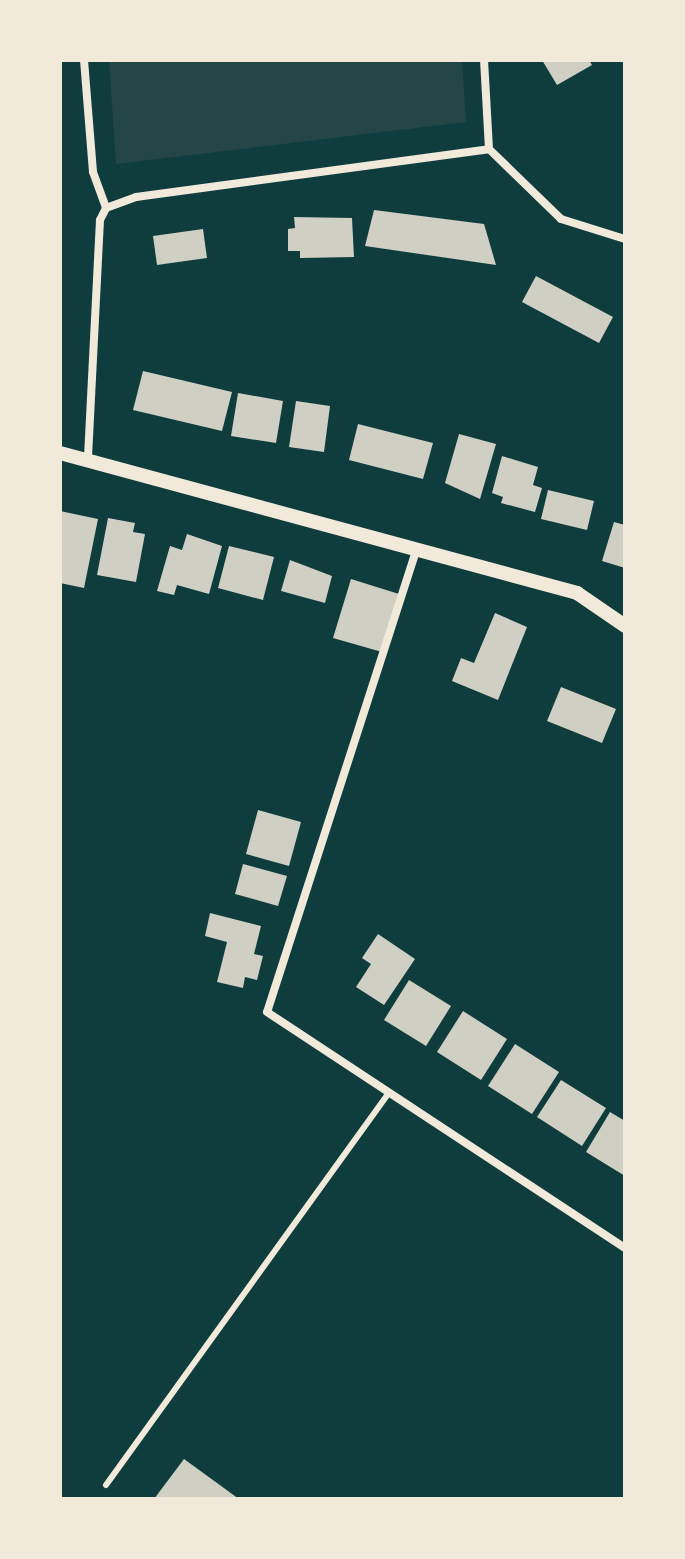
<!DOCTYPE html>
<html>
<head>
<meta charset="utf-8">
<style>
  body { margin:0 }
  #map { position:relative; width:685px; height:1559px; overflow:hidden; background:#0f3d3e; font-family:"Open Sans",sans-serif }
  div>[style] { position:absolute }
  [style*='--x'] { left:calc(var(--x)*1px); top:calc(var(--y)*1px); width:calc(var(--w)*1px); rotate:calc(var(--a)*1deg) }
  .green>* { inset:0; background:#244646 }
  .building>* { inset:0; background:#cfcfc3 }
  .service>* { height:6px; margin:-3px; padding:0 3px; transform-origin:3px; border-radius:3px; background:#f1e9da }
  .minor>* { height:8px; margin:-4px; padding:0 4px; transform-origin:4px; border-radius:4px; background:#f1e9da }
  .tertiary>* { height:14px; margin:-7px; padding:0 7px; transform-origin:7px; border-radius:7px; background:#f1e9da }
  span { translate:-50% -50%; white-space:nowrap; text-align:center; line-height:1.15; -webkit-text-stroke:6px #f1e9da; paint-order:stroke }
  .frame { position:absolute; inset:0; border:62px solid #f1e9da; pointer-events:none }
</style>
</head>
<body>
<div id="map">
  <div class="green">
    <i style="clip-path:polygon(109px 60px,462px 60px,466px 122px,116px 164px)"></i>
  </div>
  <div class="building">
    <i style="clip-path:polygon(542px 60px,589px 60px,592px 65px,557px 85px)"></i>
    <i style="clip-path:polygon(374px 210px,484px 224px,496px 265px,365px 246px)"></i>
    <i style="clip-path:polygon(294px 217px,352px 218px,354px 257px,300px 258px,300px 251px,288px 251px,288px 229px,295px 228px)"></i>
    <i style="clip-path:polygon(203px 229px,207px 258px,157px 265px,153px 236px)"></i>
    <i style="clip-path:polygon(536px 276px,613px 317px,599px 343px,522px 302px)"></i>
    <i style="clip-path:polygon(143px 371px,232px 392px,222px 431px,133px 410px)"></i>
    <i style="clip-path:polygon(238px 393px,283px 401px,276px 443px,231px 436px)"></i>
    <i style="clip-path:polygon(296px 401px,330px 406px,324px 452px,289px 447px)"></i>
    <i style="clip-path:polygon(358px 424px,433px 443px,423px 479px,349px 460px)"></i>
    <i style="clip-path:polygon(459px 434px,496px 444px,480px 499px,445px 483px)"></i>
    <i style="clip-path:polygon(502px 456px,538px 467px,533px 485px,542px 488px,535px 512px,501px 503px,503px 497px,492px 493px)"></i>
    <i style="clip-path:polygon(548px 490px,594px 501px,587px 530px,541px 519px)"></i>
    <i style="clip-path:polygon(60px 511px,98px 519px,84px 588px,60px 583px)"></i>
    <i style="clip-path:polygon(108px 518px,135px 523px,133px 532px,145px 534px,136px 582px,97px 575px)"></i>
    <i style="clip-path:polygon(614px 522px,625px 525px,625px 568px,602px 561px)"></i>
    <i style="clip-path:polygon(187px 534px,222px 546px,209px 594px,177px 585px,174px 595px,157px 591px,170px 546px,182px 550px)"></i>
    <i style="clip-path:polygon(229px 546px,274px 557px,263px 600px,218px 588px)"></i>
    <i style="clip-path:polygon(290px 560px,332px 576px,325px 603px,281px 591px)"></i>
    <i style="clip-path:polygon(351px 579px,399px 594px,382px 652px,333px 638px)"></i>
    <i style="clip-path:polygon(495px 613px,527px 627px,498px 700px,452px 681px,461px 658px,474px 663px)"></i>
    <i style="clip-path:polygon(561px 687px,616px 709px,602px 743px,547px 721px)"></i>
    <i style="clip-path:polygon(258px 810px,301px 822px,289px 866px,246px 854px)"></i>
    <i style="clip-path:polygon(243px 864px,287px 876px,278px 906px,235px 894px)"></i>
    <i style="clip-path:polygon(210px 913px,261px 926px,254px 954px,263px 956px,257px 980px,245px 977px,243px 988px,217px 982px,227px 942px,205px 936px)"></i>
    <i style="clip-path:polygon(378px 934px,415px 959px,384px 1005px,356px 987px,371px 964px,362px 958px)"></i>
    <i style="clip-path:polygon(409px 980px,451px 1006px,426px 1046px,384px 1020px)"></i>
    <i style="clip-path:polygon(463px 1011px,507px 1039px,481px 1080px,437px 1052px)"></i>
    <i style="clip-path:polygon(515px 1044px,559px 1072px,532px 1114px,488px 1086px)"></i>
    <i style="clip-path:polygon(561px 1080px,606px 1108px,582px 1146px,537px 1117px)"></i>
    <i style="clip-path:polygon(610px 1112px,625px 1121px,625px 1176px,586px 1152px)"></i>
    <i style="clip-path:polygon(184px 1459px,239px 1499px,154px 1499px)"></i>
  </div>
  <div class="service">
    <i style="--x:106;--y:1485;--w:484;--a:-54.2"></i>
  </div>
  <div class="minor">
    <i style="--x:84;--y:60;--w:112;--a:85.4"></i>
    <i style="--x:93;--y:172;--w:38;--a:70"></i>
    <i style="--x:489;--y:149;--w:100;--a:44.2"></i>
    <i style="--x:561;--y:219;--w:67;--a:17.4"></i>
    <i style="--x:88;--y:457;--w:237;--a:-87.1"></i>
    <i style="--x:100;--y:220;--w:13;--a:-63"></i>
    <i style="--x:106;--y:208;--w:32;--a:-20"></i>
    <i style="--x:136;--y:197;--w:356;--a:-7.7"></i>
    <i style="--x:489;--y:149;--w:89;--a:-93.2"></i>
    <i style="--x:416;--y:551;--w:484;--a:107.9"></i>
    <i style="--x:267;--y:1012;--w:429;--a:33.4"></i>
  </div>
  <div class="tertiary">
    <i style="--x:60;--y:453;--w:536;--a:15.15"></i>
    <i style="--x:577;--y:593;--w:58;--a:34.5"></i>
  </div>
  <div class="frame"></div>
</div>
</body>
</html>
